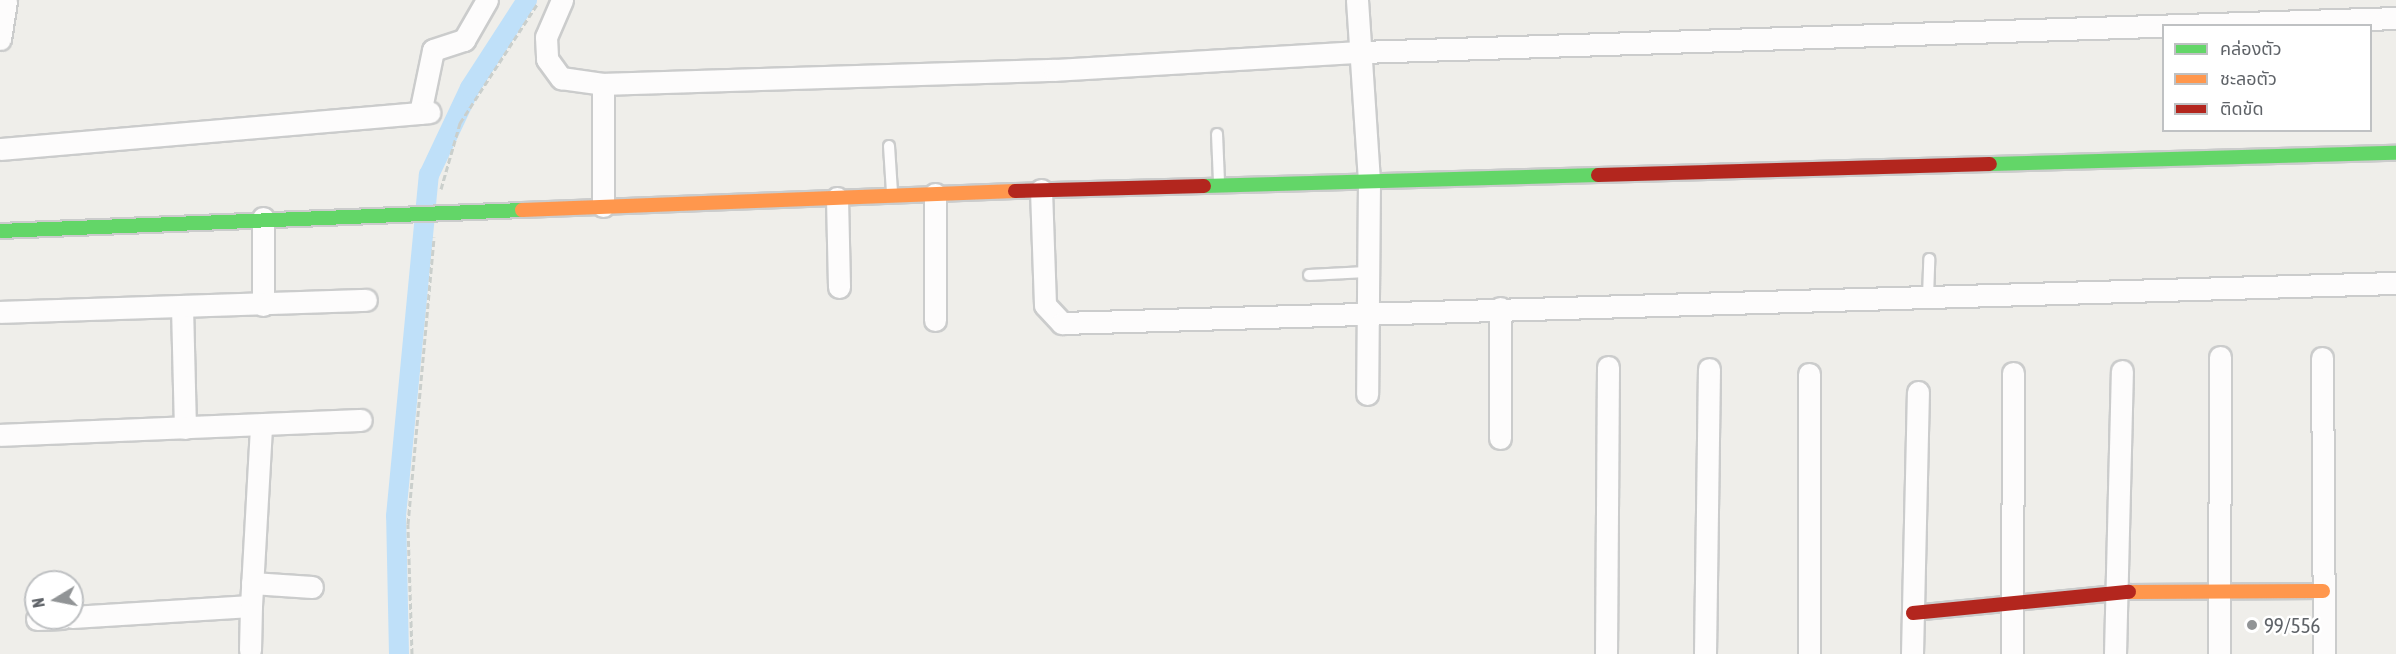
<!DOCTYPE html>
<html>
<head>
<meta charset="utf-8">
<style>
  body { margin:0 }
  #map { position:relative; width:2396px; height:654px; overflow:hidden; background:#efeeea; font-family:"Asap Condensed","Noto Sans Thai",sans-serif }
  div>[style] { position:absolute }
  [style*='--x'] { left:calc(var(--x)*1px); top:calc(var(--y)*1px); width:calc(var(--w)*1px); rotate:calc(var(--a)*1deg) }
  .canal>* { height:20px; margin:-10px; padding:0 10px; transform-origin:10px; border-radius:10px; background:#bfe0f9 }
  .path>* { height:3px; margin-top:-1.5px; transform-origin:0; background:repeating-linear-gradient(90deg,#cacfcc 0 6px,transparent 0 9px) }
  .roads { filter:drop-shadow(2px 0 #cbcccc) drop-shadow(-2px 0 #cbcccc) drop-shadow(0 2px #cbcccc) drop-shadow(0 -2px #cbcccc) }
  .lane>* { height:10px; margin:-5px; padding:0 5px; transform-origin:5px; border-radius:5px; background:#fdfcfc }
  .street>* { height:21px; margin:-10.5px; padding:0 10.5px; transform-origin:10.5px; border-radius:10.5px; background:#fdfcfc }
  .fast>* { height:14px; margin:-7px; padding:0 7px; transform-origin:7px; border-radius:7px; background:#63d668 }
  .slow>* { height:14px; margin:-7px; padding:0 7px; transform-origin:7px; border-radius:7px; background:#ff974d }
  .jam>* { height:14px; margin:-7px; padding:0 7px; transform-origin:7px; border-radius:7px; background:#b3261e }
  .dots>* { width:16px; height:16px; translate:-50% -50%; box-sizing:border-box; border:3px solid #fff; border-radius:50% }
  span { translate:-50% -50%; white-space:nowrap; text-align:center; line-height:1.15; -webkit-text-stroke:5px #fff; paint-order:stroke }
  .poi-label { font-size:21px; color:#5f6368 }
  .left { translate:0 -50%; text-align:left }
  .legend { position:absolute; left:2162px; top:24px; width:210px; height:108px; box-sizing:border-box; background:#fff; border:2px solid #bfc1c3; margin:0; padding:8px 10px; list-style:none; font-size:18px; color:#5f6368 }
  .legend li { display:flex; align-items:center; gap:12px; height:30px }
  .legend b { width:30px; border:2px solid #bfc1c3 }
  .north { position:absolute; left:24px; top:570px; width:60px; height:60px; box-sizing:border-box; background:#fff; border:2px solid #bfc1c3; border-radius:50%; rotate:260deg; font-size:16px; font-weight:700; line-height:24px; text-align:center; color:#5f6368 }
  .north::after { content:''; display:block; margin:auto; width:21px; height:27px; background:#919496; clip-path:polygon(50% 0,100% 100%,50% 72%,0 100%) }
</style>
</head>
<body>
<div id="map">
  <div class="canal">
    <i style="--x:399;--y:654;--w:138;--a:-91.2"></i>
    <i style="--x:396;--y:516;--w:343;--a:-84.5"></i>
    <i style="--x:429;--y:175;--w:96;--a:-64.8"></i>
    <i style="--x:470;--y:88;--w:105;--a:-57.1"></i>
  </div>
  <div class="path">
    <i style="--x:441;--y:189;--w:69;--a:-73.9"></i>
    <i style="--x:460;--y:123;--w:143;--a:-57"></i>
    <i style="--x:412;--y:654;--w:130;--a:-91.8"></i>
    <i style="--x:408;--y:524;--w:288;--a:-84.8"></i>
  </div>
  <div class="roads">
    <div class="lane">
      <i style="--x:1217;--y:134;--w:48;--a:87.6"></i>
      <i style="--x:889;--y:146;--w:46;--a:86.3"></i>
      <i style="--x:1309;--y:275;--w:57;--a:-3"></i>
      <i style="--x:1928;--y:297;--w:38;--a:-88"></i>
    </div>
    <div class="street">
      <i style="--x:562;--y:0;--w:40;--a:113.4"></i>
      <i style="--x:546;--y:37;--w:22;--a:87"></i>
      <i style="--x:547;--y:59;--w:24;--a:54"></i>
      <i style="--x:561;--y:78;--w:42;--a:8.1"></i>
      <i style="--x:603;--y:84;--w:451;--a:-1.8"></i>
      <i style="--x:1054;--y:70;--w:308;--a:-3.4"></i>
      <i style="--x:1361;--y:52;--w:1036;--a:-1.88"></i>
      <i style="--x:1357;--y:0;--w:182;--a:86.2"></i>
      <i style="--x:1369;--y:182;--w:212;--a:90.5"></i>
      <i style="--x:0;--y:39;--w:39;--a:-81"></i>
      <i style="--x:420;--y:113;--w:64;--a:-78.3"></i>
      <i style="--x:433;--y:50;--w:33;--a:-18"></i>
      <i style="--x:464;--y:40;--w:46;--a:-60.1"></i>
      <i style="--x:0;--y:149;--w:431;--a:-4.9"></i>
      <i style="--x:1041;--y:190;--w:115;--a:88"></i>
      <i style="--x:1045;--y:305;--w:25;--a:47"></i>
      <i style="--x:1062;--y:323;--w:1335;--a:-1.72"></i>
      <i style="--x:935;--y:194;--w:126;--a:90"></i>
      <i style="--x:837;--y:198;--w:89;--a:88.7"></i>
      <i style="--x:603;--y:206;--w:122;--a:-90"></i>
      <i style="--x:263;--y:218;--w:87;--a:90"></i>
      <i style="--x:182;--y:306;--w:122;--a:88.6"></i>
      <i style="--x:0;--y:312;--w:366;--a:-1.9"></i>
      <i style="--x:2322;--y:358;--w:296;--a:89.6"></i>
      <i style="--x:1809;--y:374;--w:280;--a:90"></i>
      <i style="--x:0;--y:435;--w:361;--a:-2.4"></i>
      <i style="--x:1500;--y:438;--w:130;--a:-90"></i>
      <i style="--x:252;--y:583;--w:60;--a:3.8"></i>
      <i style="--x:72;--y:617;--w:179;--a:-3.5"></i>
      <i style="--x:251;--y:606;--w:181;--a:-86.8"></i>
      <i style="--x:37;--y:619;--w:25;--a:-2"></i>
      <i style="--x:250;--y:650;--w:44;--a:-88.7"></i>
      <i style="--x:1606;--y:654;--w:287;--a:-89.6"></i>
      <i style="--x:1705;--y:654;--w:285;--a:-89.2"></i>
      <i style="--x:1912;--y:654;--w:262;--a:-88.7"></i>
      <i style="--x:2012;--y:654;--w:281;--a:-89.8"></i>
      <i style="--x:2115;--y:654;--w:283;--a:-88.6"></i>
      <i style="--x:2219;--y:654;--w:297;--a:-89.8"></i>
    </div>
    <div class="fast">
      <i style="--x:1990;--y:164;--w:406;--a:-1.6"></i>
      <i style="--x:1204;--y:186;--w:394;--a:-1.6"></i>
      <i style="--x:0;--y:231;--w:522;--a:-2.3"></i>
    </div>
    <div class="slow">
      <i style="--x:522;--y:210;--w:493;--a:-2.2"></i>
      <i style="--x:2129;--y:592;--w:194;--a:-0.3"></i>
    </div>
    <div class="jam">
      <i style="--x:1598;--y:175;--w:392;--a:-1.6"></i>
      <i style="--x:1015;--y:191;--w:189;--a:-1.5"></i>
      <i style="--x:1913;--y:613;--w:217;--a:-5.6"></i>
    </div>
  </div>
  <div class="dots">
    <i style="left:2252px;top:625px;background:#919496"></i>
  </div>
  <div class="poi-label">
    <span class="left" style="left:2264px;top:625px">99/556</span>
  </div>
  <ul class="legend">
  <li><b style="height:8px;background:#63d668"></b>คล่องตัว</li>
  <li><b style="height:8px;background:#ff974d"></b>ชะลอตัว</li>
  <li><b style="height:8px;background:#b3261e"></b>ติดขัด</li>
  </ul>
  <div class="north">N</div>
</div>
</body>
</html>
